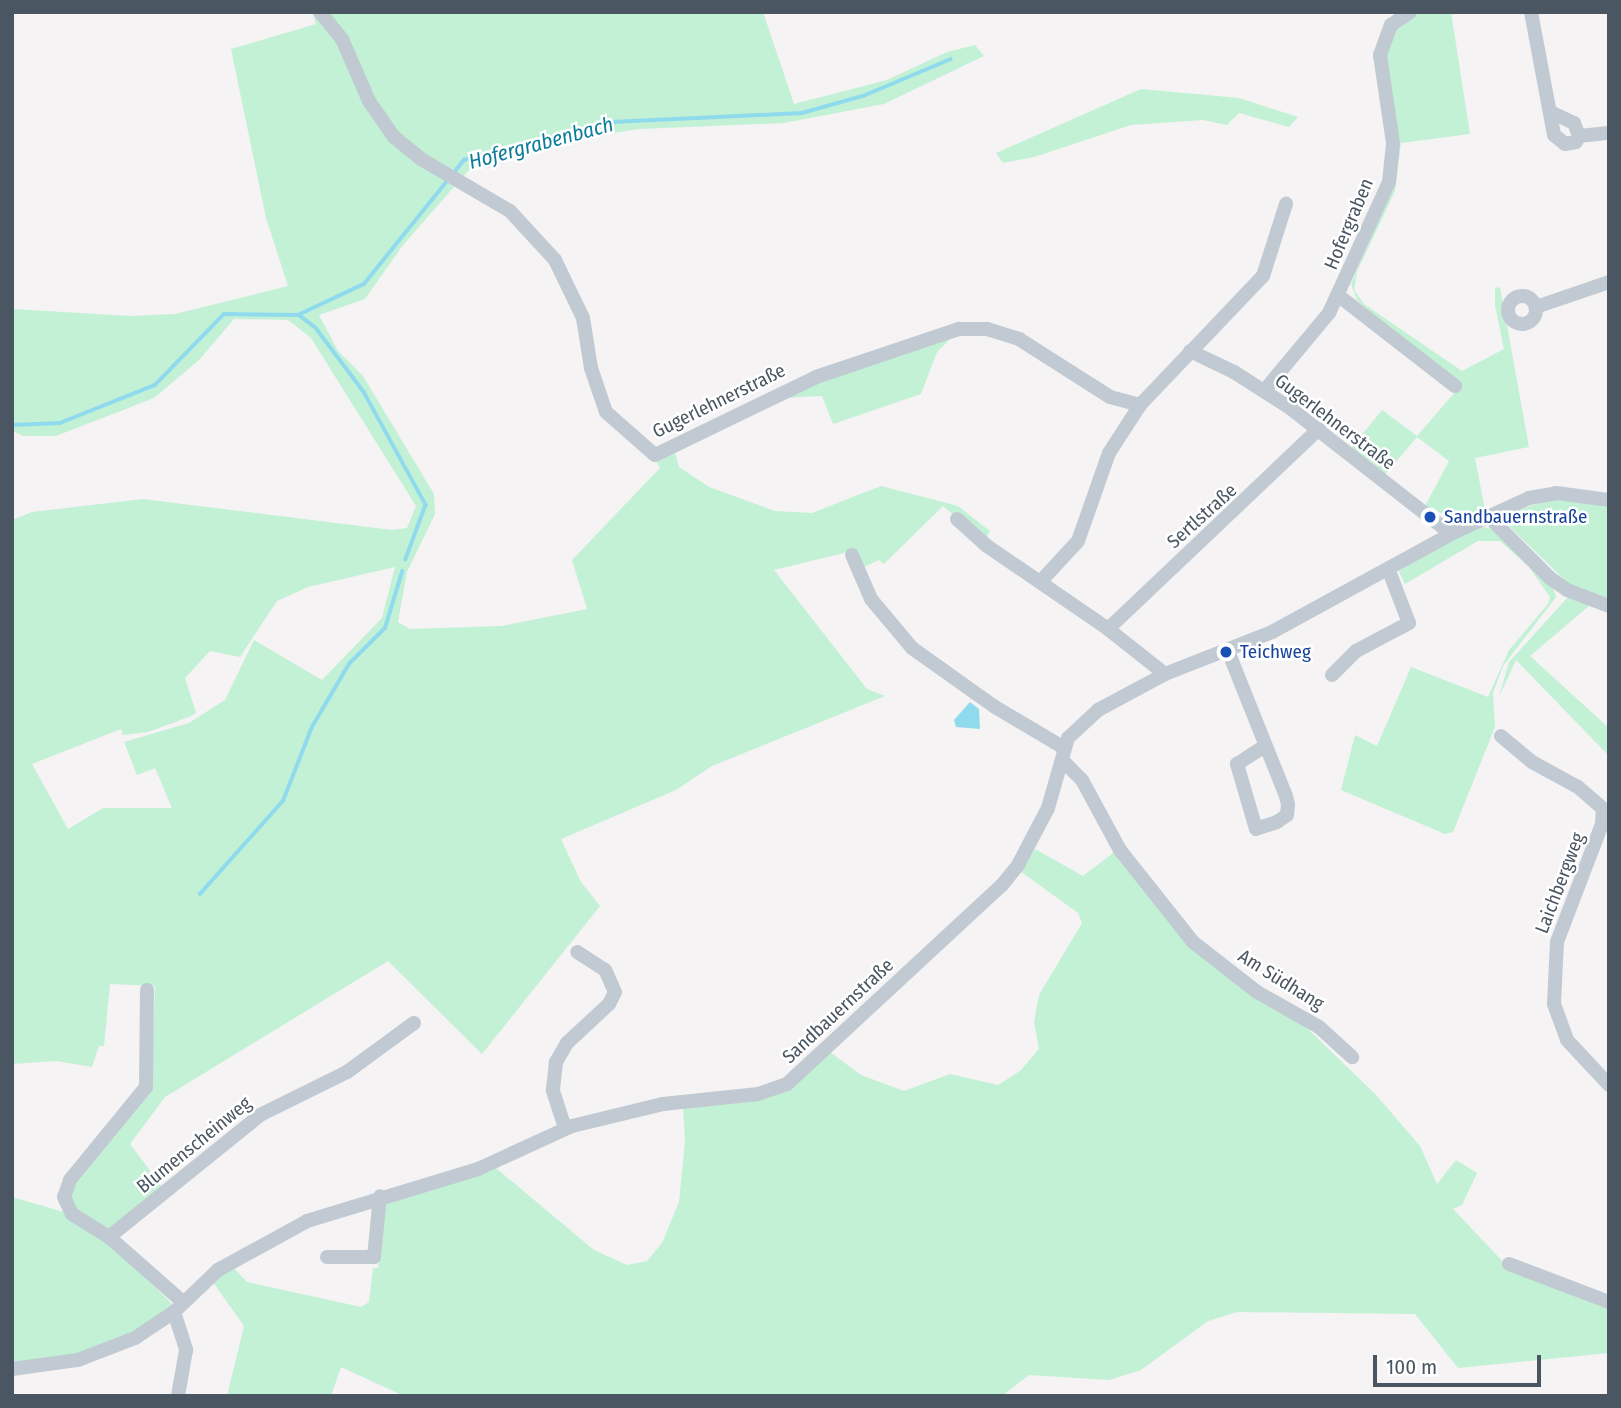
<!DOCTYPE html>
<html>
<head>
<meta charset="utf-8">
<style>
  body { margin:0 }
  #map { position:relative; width:1621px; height:1408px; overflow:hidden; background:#f5f3f3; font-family:"Fira Sans Condensed",sans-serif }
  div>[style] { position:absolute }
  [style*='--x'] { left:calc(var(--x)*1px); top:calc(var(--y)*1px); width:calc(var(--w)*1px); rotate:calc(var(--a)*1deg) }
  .green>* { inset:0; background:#c3f1d5 }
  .water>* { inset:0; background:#90daee }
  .stream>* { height:3.5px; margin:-1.75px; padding:0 1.75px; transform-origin:1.75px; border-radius:1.75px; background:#90daee }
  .minor>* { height:14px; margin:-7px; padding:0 7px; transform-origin:7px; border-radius:7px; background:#c1cad2 }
  .minor>.ring { margin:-7px; padding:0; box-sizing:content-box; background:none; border:14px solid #c1cad2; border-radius:50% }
  .dots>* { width:19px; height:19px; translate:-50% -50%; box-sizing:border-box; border:4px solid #fff; border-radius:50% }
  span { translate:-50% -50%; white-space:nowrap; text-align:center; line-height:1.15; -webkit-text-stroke:5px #fff; paint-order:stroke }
  .street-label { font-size:19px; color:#4a5661 }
  .transit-label { font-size:19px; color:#164399 }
  .left { translate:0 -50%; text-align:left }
  .water-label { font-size:21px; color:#0c7c9b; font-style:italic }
  .frame { position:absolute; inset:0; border:14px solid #4a5661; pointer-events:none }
  .scale { position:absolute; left:1373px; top:1355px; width:168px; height:32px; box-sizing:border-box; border:4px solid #4a5661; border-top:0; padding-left:9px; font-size:21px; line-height:24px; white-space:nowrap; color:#4a5661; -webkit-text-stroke:5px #fff; paint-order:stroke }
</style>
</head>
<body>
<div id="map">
  <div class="green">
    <i style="clip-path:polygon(evenodd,312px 12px,763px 12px,794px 104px,887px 80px,947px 52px,975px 45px,984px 56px,884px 104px,784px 123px,640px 129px,534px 145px,468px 171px,403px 245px,365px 299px,319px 315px,338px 351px,363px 376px,434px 494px,435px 514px,407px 572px,398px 622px,410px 629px,502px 626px,587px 609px,572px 560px,660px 468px,655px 458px,779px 396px,974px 331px,1027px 347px,984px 334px,966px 334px,950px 339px,937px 352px,921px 394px,833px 424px,822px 396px,783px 398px,675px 452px,679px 467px,709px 487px,775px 511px,812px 513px,881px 486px,958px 506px,990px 531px,984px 540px,943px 506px,884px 564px,879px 560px,860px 569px,848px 552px,774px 570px,867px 689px,885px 696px,712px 766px,676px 790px,561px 839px,581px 882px,600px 906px,482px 1054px,388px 961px,165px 1097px,130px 1144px,163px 1188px,108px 1229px,76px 1212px,68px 1194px,139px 1106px,152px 1064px,155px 986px,110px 984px,104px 1046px,99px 1046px,92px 1067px,56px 1061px,12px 1064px,12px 520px,32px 512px,143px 499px,392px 530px,407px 528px,416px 506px,311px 338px,288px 320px,234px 319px,199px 360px,154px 398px,56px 436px,23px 436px,12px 431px,12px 309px,130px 316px,175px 314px,288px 286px,266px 218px,231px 49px,316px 24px,312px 12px,395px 567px,382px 618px,322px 680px,254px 640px,225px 700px,189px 723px,124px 742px,137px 775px,155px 768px,172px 808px,103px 808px,68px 829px,32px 764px,121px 729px,123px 735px,148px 732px,189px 717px,196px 713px,185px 678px,210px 651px,240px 657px,277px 601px,308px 587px,395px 567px)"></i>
    <i style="clip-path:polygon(1420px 12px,1451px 12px,1470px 134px,1401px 143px,1395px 191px,1357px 272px,1354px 290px,1364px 304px,1462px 371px,1504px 349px,1495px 305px,1495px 288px,1500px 287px,1529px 447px,1475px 458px,1485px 510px,1460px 518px,1424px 508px,1449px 461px,1417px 437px,1383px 477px,1351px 448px,1382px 410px,1417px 436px,1456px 391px,1357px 300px,1351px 284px,1392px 188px,1385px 61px,1390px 34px)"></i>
    <i style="clip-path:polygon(1141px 89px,1239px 98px,1298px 117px,1289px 127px,1239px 113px,1227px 125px,1203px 120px,1131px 125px,1034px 157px,1003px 163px,996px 153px)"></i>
    <i style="clip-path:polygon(1550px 499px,1609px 505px,1609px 599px,1572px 587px,1508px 525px,1509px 514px)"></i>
    <i style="clip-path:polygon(1478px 526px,1492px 529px,1553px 588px,1556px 597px,1503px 666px,1493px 693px,1495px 727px,1453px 832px,1445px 834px,1341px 790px,1355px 735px,1377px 746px,1411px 667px,1488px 697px,1509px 650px,1548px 604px,1550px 597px,1529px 567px,1500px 541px,1478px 541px,1405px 584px,1399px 572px,1402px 569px)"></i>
    <i style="clip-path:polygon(1568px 597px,1609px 611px,1589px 606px,1530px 656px,1609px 728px,1609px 756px,1516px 660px,1499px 697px,1509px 662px)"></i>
    <i style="clip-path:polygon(1035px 849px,1083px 876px,1117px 850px,1191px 948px,1301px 1022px,1376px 1095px,1420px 1146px,1437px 1184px,1456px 1160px,1477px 1173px,1462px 1205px,1453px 1209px,1508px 1267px,1609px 1306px,1609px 1353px,1458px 1368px,1415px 1314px,1237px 1312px,1208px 1321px,1141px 1370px,1109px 1380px,1029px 1375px,1002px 1396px,404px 1396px,341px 1367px,331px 1396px,227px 1396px,244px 1326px,212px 1281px,232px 1266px,247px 1282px,361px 1307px,369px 1302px,373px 1268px,378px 1268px,386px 1204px,496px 1168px,594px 1250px,627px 1265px,647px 1261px,662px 1243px,679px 1202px,685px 1142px,683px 1106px,762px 1098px,830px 1052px,861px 1075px,904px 1091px,950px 1074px,998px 1085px,1020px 1071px,1039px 1049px,1034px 1022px,1039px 995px,1082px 923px,1078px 913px,1020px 871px)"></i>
    <i style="clip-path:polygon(12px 1197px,67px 1213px,108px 1241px,172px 1304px,136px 1333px,83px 1354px,12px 1364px)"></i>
  </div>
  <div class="water">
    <i style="clip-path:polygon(970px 702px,979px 709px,980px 729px,956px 727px,954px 720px)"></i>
  </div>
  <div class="stream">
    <i style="--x:453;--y:174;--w:18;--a:-52"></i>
    <i style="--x:464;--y:160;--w:153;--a:-14.4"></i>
    <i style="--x:612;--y:122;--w:190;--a:-2.7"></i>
    <i style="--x:802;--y:113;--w:63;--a:-15.6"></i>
    <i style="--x:863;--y:96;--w:95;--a:-22.8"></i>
    <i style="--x:299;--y:315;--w:21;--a:37"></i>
    <i style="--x:316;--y:328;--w:80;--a:53.1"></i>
    <i style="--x:364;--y:392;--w:129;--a:61.2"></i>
    <i style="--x:426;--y:505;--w:58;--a:110.3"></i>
    <i style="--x:12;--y:425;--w:48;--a:-2.4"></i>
    <i style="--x:60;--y:423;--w:102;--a:-21.8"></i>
    <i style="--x:155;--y:385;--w:99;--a:-45.8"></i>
    <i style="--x:224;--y:314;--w:74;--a:0.8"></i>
    <i style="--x:298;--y:315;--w:73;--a:-25.2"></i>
    <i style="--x:364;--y:284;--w:134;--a:-51.1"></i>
    <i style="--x:200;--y:894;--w:125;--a:-48.3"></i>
    <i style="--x:283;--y:801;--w:79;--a:-68.6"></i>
    <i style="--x:312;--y:727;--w:73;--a:-59.6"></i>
    <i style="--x:349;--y:664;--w:51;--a:-45"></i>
    <i style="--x:385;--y:628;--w:59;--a:-73.1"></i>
  </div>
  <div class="minor">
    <i style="--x:320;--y:12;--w:35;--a:51"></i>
    <i style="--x:342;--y:39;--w:68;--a:66.5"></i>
    <i style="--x:369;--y:101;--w:44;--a:55.2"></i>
    <i style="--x:394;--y:137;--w:35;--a:39"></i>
    <i style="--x:421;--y:159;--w:103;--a:30.3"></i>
    <i style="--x:510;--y:211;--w:67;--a:47.4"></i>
    <i style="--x:555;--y:260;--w:64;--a:64.2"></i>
    <i style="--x:583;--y:318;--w:51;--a:80.9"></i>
    <i style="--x:591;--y:368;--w:46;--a:71.2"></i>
    <i style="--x:606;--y:412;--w:65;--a:41.3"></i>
    <i style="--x:655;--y:455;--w:179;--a:-25.8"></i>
    <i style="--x:816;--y:377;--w:151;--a:-18.6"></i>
    <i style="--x:959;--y:329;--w:28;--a:0"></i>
    <i style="--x:987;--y:329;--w:34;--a:17"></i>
    <i style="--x:1019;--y:339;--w:108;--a:32.5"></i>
    <i style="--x:1110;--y:397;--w:31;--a:15"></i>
    <i style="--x:1531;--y:12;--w:125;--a:79.4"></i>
    <i style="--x:1554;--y:135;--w:14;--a:39"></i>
    <i style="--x:1565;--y:144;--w:11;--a:-10"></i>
    <i style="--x:1576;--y:142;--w:7;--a:-63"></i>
    <i style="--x:1579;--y:136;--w:14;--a:-111"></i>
    <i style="--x:1574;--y:123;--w:26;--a:-155"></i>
    <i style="--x:1579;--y:136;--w:30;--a:-6"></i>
    <i class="ring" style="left:1508px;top:296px;width:14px;height:14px"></i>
    <i style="--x:1339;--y:296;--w:147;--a:37.8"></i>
    <i style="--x:1536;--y:307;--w:77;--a:-18.9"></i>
    <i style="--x:1190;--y:351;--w:49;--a:25.5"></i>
    <i style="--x:1234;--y:372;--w:67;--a:32.7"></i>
    <i style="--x:1290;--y:408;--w:204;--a:38"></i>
    <i style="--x:1264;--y:391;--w:102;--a:-50.2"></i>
    <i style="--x:1329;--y:313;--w:144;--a:-65.4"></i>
    <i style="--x:1389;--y:182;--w:39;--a:-84"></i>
    <i style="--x:1393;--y:143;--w:89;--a:-98.4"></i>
    <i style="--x:1380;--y:55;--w:32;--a:-70"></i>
    <i style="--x:1391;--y:25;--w:23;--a:-34"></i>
    <i style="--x:1488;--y:516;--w:88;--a:45"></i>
    <i style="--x:1550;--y:578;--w:21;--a:35"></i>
    <i style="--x:1567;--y:590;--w:45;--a:20.9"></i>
    <i style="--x:957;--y:519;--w:40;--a:42"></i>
    <i style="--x:987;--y:546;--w:147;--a:34.4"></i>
    <i style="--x:1108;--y:629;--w:73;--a:38.3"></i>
    <i style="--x:852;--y:555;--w:48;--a:66.6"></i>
    <i style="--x:871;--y:599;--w:64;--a:50.1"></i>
    <i style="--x:912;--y:648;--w:102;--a:35.4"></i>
    <i style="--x:995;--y:707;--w:80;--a:30.7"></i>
    <i style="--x:1041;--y:581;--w:54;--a:-47.2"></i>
    <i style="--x:1078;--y:541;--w:93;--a:-70.6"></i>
    <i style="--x:1109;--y:453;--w:57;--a:-57.1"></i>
    <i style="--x:1140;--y:405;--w:178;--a:-46.4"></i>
    <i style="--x:1263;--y:276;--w:76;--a:-72.3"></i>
    <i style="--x:1108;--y:629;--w:291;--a:-43.5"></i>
    <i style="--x:1228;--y:651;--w:156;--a:68.2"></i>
    <i style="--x:1286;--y:796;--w:9;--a:77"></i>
    <i style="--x:1288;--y:805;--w:10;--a:96"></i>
    <i style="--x:1287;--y:815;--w:12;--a:145"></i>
    <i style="--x:1277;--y:822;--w:22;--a:162"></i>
    <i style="--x:1256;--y:829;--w:68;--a:-106.3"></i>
    <i style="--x:1237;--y:764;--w:33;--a:-33"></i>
    <i style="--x:1332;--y:675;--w:34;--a:-45"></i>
    <i style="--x:1356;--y:651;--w:60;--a:-27.8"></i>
    <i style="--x:1409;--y:623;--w:56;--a:-111"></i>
    <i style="--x:1501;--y:736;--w:40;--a:40"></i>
    <i style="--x:1532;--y:762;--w:52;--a:28.5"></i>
    <i style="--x:1578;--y:787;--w:33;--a:41"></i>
    <i style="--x:1063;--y:761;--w:27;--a:45"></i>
    <i style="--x:1082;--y:780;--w:80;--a:61.5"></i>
    <i style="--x:1120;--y:850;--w:117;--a:51.6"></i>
    <i style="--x:1193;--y:942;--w:81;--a:38"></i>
    <i style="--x:1257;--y:992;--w:71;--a:29.4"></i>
    <i style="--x:1319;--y:1027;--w:45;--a:42.3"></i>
    <i style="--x:1603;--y:809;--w:15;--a:94"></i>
    <i style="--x:1602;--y:824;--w:126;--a:110.9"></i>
    <i style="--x:1557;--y:942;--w:62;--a:92.8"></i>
    <i style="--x:1554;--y:1004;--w:38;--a:70"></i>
    <i style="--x:1567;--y:1040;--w:62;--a:47"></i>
    <i style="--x:147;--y:990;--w:97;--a:90.6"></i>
    <i style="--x:146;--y:1087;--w:120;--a:129.3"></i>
    <i style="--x:70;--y:1180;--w:18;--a:109"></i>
    <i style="--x:64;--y:1197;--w:19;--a:65"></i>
    <i style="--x:72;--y:1214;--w:44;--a:31.9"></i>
    <i style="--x:109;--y:1237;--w:98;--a:41.3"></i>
    <i style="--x:565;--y:1128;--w:40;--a:-108"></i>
    <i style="--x:553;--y:1090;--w:28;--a:-84"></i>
    <i style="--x:556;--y:1062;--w:22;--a:-60"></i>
    <i style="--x:567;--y:1043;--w:57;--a:-42.9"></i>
    <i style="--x:609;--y:1004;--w:13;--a:-63"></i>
    <i style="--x:615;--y:992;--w:24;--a:-114"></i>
    <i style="--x:605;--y:970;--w:33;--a:-147"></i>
    <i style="--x:109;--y:1237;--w:194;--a:-38.9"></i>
    <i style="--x:260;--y:1115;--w:97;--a:-26.3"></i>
    <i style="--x:347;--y:1072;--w:83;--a:-36.2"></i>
    <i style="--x:327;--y:1257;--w:47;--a:0"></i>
    <i style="--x:374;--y:1257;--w:61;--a:-84.4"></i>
    <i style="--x:1509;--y:1264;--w:107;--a:20.8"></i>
    <i style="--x:174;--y:1312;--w:40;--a:72"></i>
    <i style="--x:186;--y:1350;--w:47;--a:99.9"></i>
    <i style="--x:12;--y:1369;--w:67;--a:-7.8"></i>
    <i style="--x:78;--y:1360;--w:61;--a:-21.1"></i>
    <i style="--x:135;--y:1338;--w:47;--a:-33.7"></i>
    <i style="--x:174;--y:1312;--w:61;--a:-43.7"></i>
    <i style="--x:218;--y:1270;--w:102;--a:-28.8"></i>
    <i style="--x:307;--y:1221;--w:179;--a:-16.9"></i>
    <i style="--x:478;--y:1169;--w:103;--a:-24.6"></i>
    <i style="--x:572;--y:1126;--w:94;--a:-13.6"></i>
    <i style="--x:663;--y:1104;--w:96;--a:-6"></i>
    <i style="--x:758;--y:1094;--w:31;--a:-19"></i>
    <i style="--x:787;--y:1084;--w:293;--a:-42.8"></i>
    <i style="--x:1002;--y:885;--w:26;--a:-51"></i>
    <i style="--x:1018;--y:865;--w:64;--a:-62.2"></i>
    <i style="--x:1048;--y:808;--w:73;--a:-74.1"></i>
    <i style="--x:1068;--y:738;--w:41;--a:-43"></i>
    <i style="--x:1098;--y:710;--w:76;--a:-28.2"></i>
    <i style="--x:1165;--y:674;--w:115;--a:-21.4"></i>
    <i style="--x:1272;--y:632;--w:204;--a:-28.7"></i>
    <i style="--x:1451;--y:534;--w:86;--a:-24.8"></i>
    <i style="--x:1529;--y:498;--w:27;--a:-10"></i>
    <i style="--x:1556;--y:493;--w:53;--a:7.5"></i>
  </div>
  <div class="dots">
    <i style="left:1430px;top:517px;background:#1a4fb4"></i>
    <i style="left:1226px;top:652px;background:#1a4fb4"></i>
  </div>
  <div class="street-label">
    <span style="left:1349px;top:224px;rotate:-67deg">Hofergraben</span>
    <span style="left:719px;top:401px;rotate:-26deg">Gugerlehnerstraße</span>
    <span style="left:1335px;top:422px;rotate:37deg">Gugerlehnerstraße</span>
    <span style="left:1202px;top:516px;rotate:-42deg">Sertlstraße</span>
    <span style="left:1560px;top:883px;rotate:-69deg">Laichbergweg</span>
    <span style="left:1281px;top:980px;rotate:32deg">Am Südhang</span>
    <span style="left:838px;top:1011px;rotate:-43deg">Sandbauernstraße</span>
    <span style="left:194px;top:1145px;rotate:-39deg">Blumenscheinweg</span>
  </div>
  <div class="transit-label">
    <span class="left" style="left:1444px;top:517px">Sandbauernstraße</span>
    <span class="left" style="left:1240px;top:652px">Teichweg</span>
  </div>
  <div class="water-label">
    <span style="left:541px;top:143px;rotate:-15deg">Hofergrabenbach</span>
  </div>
  <div class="frame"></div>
  <div class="scale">100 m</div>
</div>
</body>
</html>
